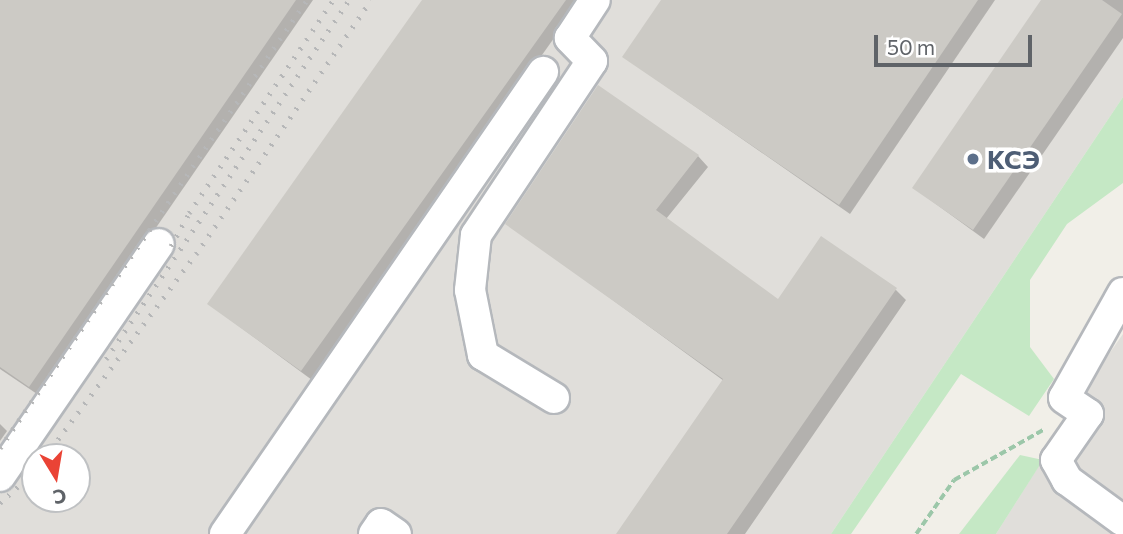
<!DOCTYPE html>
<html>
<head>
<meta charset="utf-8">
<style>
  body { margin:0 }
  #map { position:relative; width:1123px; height:534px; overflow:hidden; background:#f1efe8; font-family:Commissioner,sans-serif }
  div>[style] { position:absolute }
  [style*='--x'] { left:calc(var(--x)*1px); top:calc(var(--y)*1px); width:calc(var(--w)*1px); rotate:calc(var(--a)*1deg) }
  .industrial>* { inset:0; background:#e0deda }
  .green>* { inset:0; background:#c5e8c5 }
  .shadow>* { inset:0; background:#0003 }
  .building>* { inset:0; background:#cccac5 }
  .path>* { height:3.5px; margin-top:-1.75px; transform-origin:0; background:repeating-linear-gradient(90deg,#9cc7a9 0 7px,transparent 0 10.5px) }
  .roads { filter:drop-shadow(2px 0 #b5b8bc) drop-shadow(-2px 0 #b5b8bc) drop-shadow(0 2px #b5b8bc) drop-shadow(0 -2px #b5b8bc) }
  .minor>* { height:30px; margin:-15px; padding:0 15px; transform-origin:15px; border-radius:15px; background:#fff }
  .rail>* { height:5px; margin-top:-2.5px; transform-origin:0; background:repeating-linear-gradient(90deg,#b6b7b8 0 2px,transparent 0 11px) }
  .dots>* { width:19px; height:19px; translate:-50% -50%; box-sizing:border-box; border:4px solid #fff; border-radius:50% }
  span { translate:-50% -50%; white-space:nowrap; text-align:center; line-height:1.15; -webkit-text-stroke:7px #fff; paint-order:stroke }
  .service-label { font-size:26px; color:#4e5e75; font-weight:700 }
  .left { translate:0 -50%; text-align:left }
  .north { position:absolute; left:21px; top:443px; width:70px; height:70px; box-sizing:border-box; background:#fff; border:2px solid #bfc1c3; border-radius:50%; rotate:169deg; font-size:19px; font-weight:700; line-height:28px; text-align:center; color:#5f6368 }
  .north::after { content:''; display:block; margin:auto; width:24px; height:32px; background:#ea4335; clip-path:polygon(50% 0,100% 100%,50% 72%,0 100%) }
  .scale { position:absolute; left:874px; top:35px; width:158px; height:32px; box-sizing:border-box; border:4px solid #5f6368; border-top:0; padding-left:9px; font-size:21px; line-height:24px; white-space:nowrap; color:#5f6368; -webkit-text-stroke:5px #fff; paint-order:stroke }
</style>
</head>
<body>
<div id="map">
  <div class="industrial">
    <i style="clip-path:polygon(evenodd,0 0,1123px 0,1123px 97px,831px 534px,0 534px,0 0,35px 457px,77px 457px,77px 499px,35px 499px,35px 457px)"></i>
    <i style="clip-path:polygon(1123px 334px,1123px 534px,996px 534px,1109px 354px)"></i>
  </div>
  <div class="green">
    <i style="clip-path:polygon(1123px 97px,1123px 183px,1067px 224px,1030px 280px,1030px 347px,1054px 379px,1029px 416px,961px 374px,851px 534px,831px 534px)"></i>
    <i style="clip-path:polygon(1020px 455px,1043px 460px,996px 534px,959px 534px)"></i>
  </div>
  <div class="shadow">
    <i style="clip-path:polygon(0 0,313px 0,40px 396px,0 369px)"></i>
    <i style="clip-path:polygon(424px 0,581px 0,312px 380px,209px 304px)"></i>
    <i style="clip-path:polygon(663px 0,995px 0,850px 214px,624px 57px)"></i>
    <i style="clip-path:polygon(1043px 0,1123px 0,1123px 38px,984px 239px,914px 188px)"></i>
    <i style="clip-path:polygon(698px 156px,708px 167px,666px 219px,779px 301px,896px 290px,906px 300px,745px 534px,618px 534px,724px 381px,507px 223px)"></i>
    <i style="clip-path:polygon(0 424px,7px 431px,0 441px)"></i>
  </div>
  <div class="building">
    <i style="clip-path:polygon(0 0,296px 0,29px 387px,0 367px)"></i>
    <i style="clip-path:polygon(422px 0,566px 0,301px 371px,207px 304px)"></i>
    <i style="clip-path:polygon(661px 0,978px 0,839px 205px,622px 57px)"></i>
    <i style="clip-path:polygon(1041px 0,1102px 0,1122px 14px,973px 230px,912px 188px)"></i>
    <i style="clip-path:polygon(598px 85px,699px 155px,656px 210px,778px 299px,821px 236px,897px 288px,727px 534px,616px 534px,723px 379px,505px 224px)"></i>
  </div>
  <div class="path">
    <i style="--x:916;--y:534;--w:66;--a:-54.9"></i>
    <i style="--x:954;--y:480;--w:104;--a:-29.3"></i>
  </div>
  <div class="roads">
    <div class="minor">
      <i style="--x:1123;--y:293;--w:120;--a:119.3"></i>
      <i style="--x:1064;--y:398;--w:29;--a:34"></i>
      <i style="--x:1088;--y:414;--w:56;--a:124.8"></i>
      <i style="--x:1056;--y:460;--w:23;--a:61"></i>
      <i style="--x:1067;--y:480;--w:69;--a:36.2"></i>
      <i style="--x:554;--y:398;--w:83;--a:-148.8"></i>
      <i style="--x:483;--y:355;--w:66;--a:-101.3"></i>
      <i style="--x:470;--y:290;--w:55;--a:-83.8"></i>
      <i style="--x:476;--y:235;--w:209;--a:-56.3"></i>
      <i style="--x:592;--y:61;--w:32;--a:-134"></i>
      <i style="--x:570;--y:38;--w:45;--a:-56.7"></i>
      <i style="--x:0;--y:476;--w:281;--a:-55.6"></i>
      <i style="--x:225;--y:534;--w:561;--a:-55.46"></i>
      <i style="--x:374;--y:534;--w:12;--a:-55"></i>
      <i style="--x:381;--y:524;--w:18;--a:34"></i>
    </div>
  </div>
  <div class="rail">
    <i style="--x:171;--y:246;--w:38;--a:-61"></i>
    <i style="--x:189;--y:213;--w:257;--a:-55.9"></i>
    <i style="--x:106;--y:359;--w:434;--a:-55.9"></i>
    <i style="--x:0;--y:448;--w:543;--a:-55.58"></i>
    <i style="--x:45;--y:457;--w:253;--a:-53.4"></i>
    <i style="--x:196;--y:254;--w:308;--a:-55.4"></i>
    <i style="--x:0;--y:503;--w:47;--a:-42.4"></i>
  </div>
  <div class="dots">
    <i style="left:973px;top:159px;background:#5c6f8a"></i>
  </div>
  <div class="service-label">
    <span class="left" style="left:987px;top:159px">КСЭ</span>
  </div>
  <div class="north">С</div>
  <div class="scale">50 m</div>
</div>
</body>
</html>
